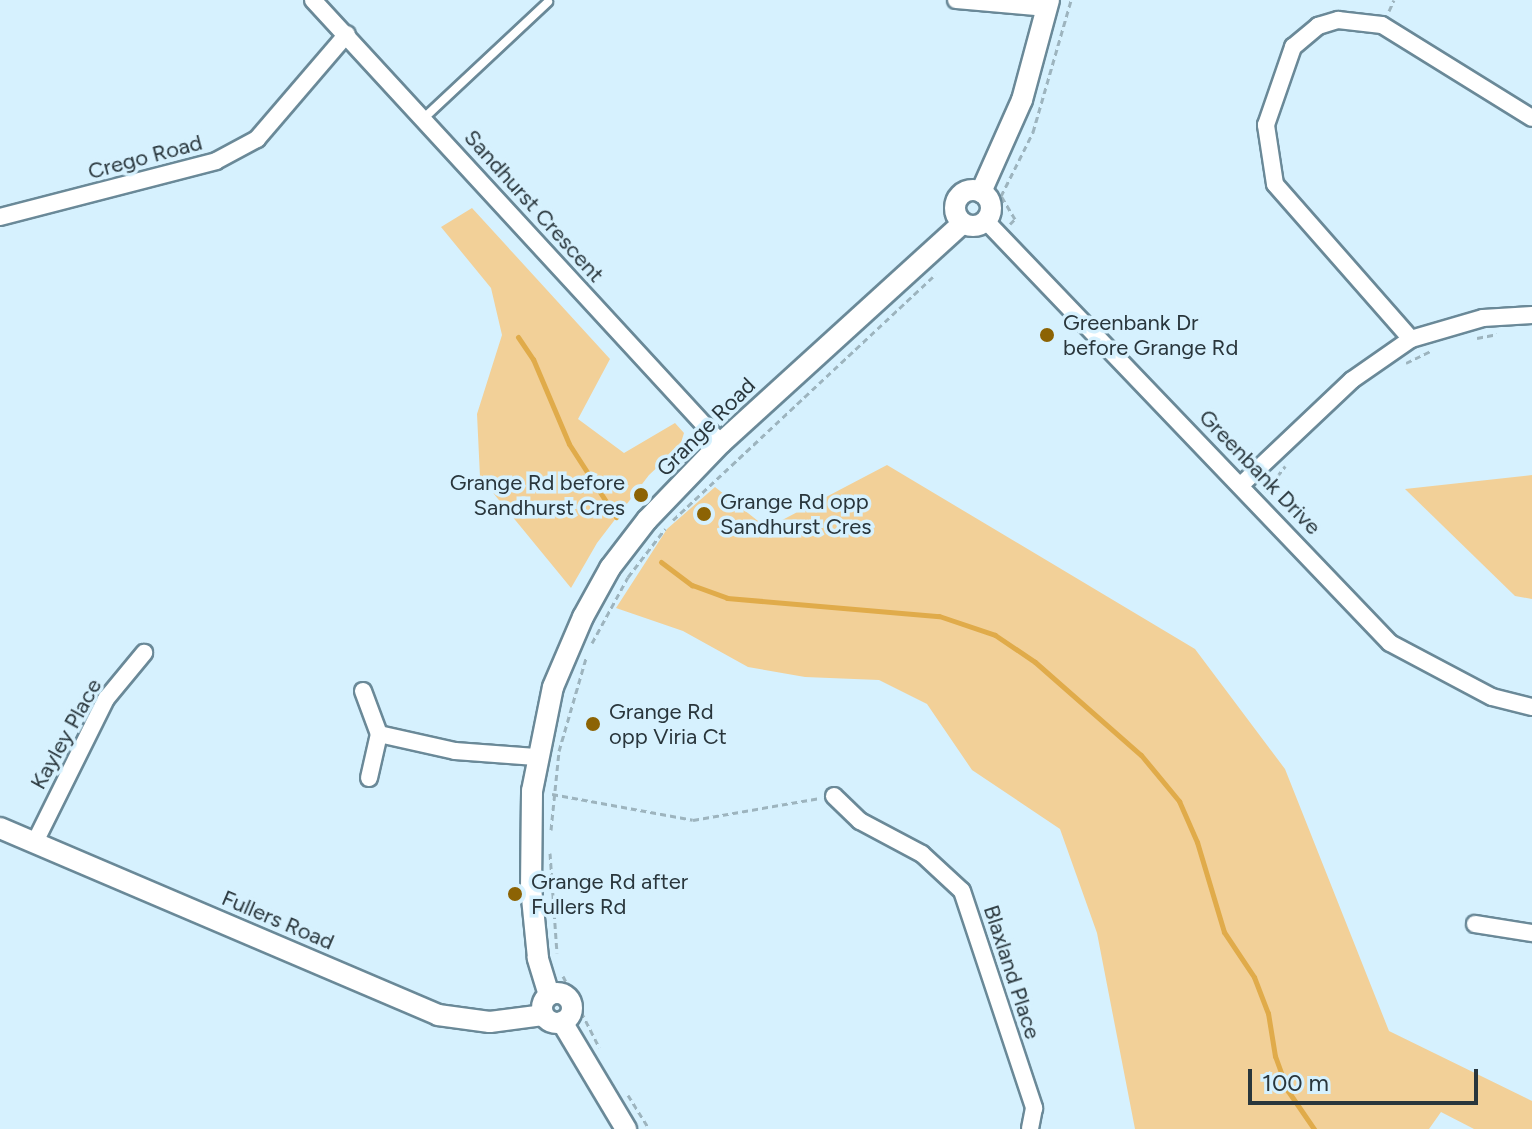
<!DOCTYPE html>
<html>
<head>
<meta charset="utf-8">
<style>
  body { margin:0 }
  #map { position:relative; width:1532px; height:1129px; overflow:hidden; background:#d6f1fe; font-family:Figtree,sans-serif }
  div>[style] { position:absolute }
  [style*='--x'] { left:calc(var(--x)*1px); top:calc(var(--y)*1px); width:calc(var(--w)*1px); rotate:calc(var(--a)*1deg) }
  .green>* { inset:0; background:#f2d098 }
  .stream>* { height:5px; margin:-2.5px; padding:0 2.5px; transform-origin:2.5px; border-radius:2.5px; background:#e0ab4a }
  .path>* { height:3px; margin-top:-1.5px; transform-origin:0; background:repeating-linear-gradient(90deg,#9db4be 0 6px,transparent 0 10px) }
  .roads { filter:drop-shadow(2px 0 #6a8998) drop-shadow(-2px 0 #6a8998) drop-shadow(0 2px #6a8998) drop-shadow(0 -2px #6a8998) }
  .service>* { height:8px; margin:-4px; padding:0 4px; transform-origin:4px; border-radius:4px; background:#fff }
  .minor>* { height:16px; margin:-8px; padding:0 8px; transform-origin:8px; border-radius:8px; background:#fff }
  .tertiary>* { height:20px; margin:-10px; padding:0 10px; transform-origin:10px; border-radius:10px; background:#fff }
  .tertiary>.ring { margin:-10px; padding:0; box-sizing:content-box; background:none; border:20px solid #fff; border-radius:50% }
  .dots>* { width:22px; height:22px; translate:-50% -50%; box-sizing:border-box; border:4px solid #d6f1fe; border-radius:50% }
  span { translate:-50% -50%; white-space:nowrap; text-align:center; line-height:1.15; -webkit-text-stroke:7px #d6f1fe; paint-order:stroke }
  .street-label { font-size:22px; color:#29363c }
  .poi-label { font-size:22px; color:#29363c }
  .left { translate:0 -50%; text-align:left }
  .right { translate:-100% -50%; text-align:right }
  .scale { position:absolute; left:1248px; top:1069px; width:230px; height:36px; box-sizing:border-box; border:4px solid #29363c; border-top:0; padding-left:10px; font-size:24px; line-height:28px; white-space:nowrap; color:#29363c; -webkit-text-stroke:6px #d6f1fe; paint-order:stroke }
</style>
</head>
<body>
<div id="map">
  <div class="green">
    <i style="clip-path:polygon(472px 208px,610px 359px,578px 419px,624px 453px,675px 423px,684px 433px,680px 446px,649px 475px,597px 543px,571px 588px,480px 477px,477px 414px,502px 335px,491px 288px,441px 227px)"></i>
    <i style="clip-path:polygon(887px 465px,1195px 649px,1285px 769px,1389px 1031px,1532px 1101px,1532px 1129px,1474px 1129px,1441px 1112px,1429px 1129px,1135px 1129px,1097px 933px,1060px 829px,972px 770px,927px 704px,879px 680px,805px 677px,748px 667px,683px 631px,616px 608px,667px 529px,715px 487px,767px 528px)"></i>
    <i style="clip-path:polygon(1532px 475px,1532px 599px,1515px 596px,1405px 489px)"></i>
  </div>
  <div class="stream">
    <i style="--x:518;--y:337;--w:27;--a:56"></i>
    <i style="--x:533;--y:359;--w:92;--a:67"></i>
    <i style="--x:569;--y:444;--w:87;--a:57.2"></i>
    <i style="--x:661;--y:562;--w:39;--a:37"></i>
    <i style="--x:692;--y:585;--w:37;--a:20"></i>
    <i style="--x:727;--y:598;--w:213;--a:4.9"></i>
    <i style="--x:939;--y:616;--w:59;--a:18.7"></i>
    <i style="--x:995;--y:635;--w:48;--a:34"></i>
    <i style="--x:1035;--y:662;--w:141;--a:41.3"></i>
    <i style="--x:1141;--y:755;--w:60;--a:50.4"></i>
    <i style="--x:1179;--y:801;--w:45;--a:66.3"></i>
    <i style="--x:1197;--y:842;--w:94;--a:73.3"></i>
    <i style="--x:1224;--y:932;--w:54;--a:56.3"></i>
    <i style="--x:1254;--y:977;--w:39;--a:69"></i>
    <i style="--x:1268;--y:1013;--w:44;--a:80.8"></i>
    <i style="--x:1275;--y:1056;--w:37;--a:70"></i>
    <i style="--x:1288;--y:1091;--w:46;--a:55.6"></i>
  </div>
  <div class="path">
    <i style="--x:1389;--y:11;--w:12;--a:-66"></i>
    <i style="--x:1010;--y:224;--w:7;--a:-45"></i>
    <i style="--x:1015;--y:219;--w:27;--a:-121"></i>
    <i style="--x:1001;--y:196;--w:72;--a:-63.4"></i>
    <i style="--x:1033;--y:132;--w:137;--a:-73.9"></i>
    <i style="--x:1477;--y:338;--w:20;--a:-11"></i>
    <i style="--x:1406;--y:363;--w:28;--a:-26"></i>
    <i style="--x:1265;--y:492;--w:33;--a:-52"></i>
    <i style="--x:673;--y:520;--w:360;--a:-43.1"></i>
    <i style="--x:592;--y:643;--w:75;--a:-61.4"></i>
    <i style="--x:628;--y:577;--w:61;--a:-52.4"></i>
    <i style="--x:552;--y:794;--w:143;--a:10.4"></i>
    <i style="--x:693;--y:820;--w:129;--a:-9.8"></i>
    <i style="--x:551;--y:830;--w:79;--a:-84.2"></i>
    <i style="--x:559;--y:751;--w:97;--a:-73.8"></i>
    <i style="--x:550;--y:853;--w:100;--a:86"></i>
    <i style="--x:563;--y:976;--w:80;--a:63.1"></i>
    <i style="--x:628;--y:1095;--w:40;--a:58"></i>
  </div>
  <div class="roads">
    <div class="service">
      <i style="--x:424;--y:118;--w:170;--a:-43.1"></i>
    </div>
    <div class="minor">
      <i style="--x:313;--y:0;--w:602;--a:47.36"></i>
      <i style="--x:956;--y:0;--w:92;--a:5"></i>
      <i style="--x:0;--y:217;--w:223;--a:-14.5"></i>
      <i style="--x:216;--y:161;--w:47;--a:-28.2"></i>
      <i style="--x:257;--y:139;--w:138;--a:-49.4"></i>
      <i style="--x:986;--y:221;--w:584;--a:46.25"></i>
      <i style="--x:1390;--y:643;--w:115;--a:27.9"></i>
      <i style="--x:1492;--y:697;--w:41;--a:14"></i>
      <i style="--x:1411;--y:339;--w:206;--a:-131.3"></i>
      <i style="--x:1275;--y:184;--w:60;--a:-98.7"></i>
      <i style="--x:1266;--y:125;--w:83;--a:-70.9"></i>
      <i style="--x:1293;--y:47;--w:33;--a:-40"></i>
      <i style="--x:1318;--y:26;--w:21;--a:-17"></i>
      <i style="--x:1338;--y:20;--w:44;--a:6.5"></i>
      <i style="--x:1382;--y:25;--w:176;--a:31.8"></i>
      <i style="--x:1241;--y:485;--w:153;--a:-43.4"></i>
      <i style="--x:1352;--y:380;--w:72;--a:-34.8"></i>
      <i style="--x:1411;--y:339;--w:75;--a:-16.3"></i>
      <i style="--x:1483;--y:318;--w:49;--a:-3.5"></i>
      <i style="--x:363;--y:691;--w:46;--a:69.6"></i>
      <i style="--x:369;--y:778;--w:45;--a:-77.2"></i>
      <i style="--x:379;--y:734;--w:78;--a:12.6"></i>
      <i style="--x:455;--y:751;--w:81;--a:4.2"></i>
      <i style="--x:834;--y:796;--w:36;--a:44"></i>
      <i style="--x:860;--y:821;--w:70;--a:28"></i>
      <i style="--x:922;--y:854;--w:54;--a:42.8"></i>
      <i style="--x:962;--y:891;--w:229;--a:71.6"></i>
      <i style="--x:1034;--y:1108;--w:21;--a:101"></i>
      <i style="--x:35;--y:842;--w:160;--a:-63.6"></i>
      <i style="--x:106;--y:699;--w:60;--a:-50.4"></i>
      <i style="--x:1475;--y:924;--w:58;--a:9"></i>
    </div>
    <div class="tertiary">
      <i class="ring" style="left:955px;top:190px;width:16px;height:16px"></i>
      <i style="--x:981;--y:192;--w:101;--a:-66"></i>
      <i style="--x:1022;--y:100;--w:104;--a:-74.9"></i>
      <i style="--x:0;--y:828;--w:476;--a:23.1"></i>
      <i style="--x:438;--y:1015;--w:52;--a:7.7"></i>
      <i style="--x:490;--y:1022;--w:53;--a:-7.5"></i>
      <i class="ring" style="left:542px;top:993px;width:10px;height:10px"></i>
      <i style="--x:549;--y:995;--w:39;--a:-107"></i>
      <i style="--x:538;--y:958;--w:70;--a:-95.7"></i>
      <i style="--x:531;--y:888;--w:97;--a:-89.4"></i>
      <i style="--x:532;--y:791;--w:106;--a:-78.6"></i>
      <i style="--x:553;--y:687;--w:76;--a:-66.8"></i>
      <i style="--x:583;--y:617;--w:56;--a:-61.1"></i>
      <i style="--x:610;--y:568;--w:61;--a:-52.4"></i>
      <i style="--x:647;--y:520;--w:107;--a:-46.1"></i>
      <i style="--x:721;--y:443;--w:326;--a:-42.3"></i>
      <i style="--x:562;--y:1022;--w:125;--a:59.1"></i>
    </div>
  </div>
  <div class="dots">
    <i style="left:1047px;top:335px;background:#8c6304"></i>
    <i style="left:641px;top:495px;background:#8c6304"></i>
    <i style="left:704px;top:514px;background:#8c6304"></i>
    <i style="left:593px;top:724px;background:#8c6304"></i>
    <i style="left:515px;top:894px;background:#8c6304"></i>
  </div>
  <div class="street-label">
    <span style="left:145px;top:157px;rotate:-15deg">Crego Road</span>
    <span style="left:534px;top:206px;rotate:48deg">Sandhurst Crescent</span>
    <span style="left:706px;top:427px;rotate:-45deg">Grange Road</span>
    <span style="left:1260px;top:472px;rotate:46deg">Greenbank Drive</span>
    <span style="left:66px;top:734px;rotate:-61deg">Kayley Place</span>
    <span style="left:278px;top:920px;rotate:23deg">Fullers Road</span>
    <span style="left:1012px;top:972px;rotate:72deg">Blaxland Place</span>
  </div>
  <div class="poi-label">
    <span class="left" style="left:1063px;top:335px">Greenbank Dr<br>before Grange Rd</span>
    <span class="right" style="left:625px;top:495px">Grange Rd before<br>Sandhurst Cres</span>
    <span class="left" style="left:720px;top:514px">Grange Rd opp<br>Sandhurst Cres</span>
    <span class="left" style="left:609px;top:724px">Grange Rd<br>opp Viria Ct</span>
    <span class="left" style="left:531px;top:894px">Grange Rd after<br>Fullers Rd</span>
  </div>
  <div class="scale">100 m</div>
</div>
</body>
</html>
